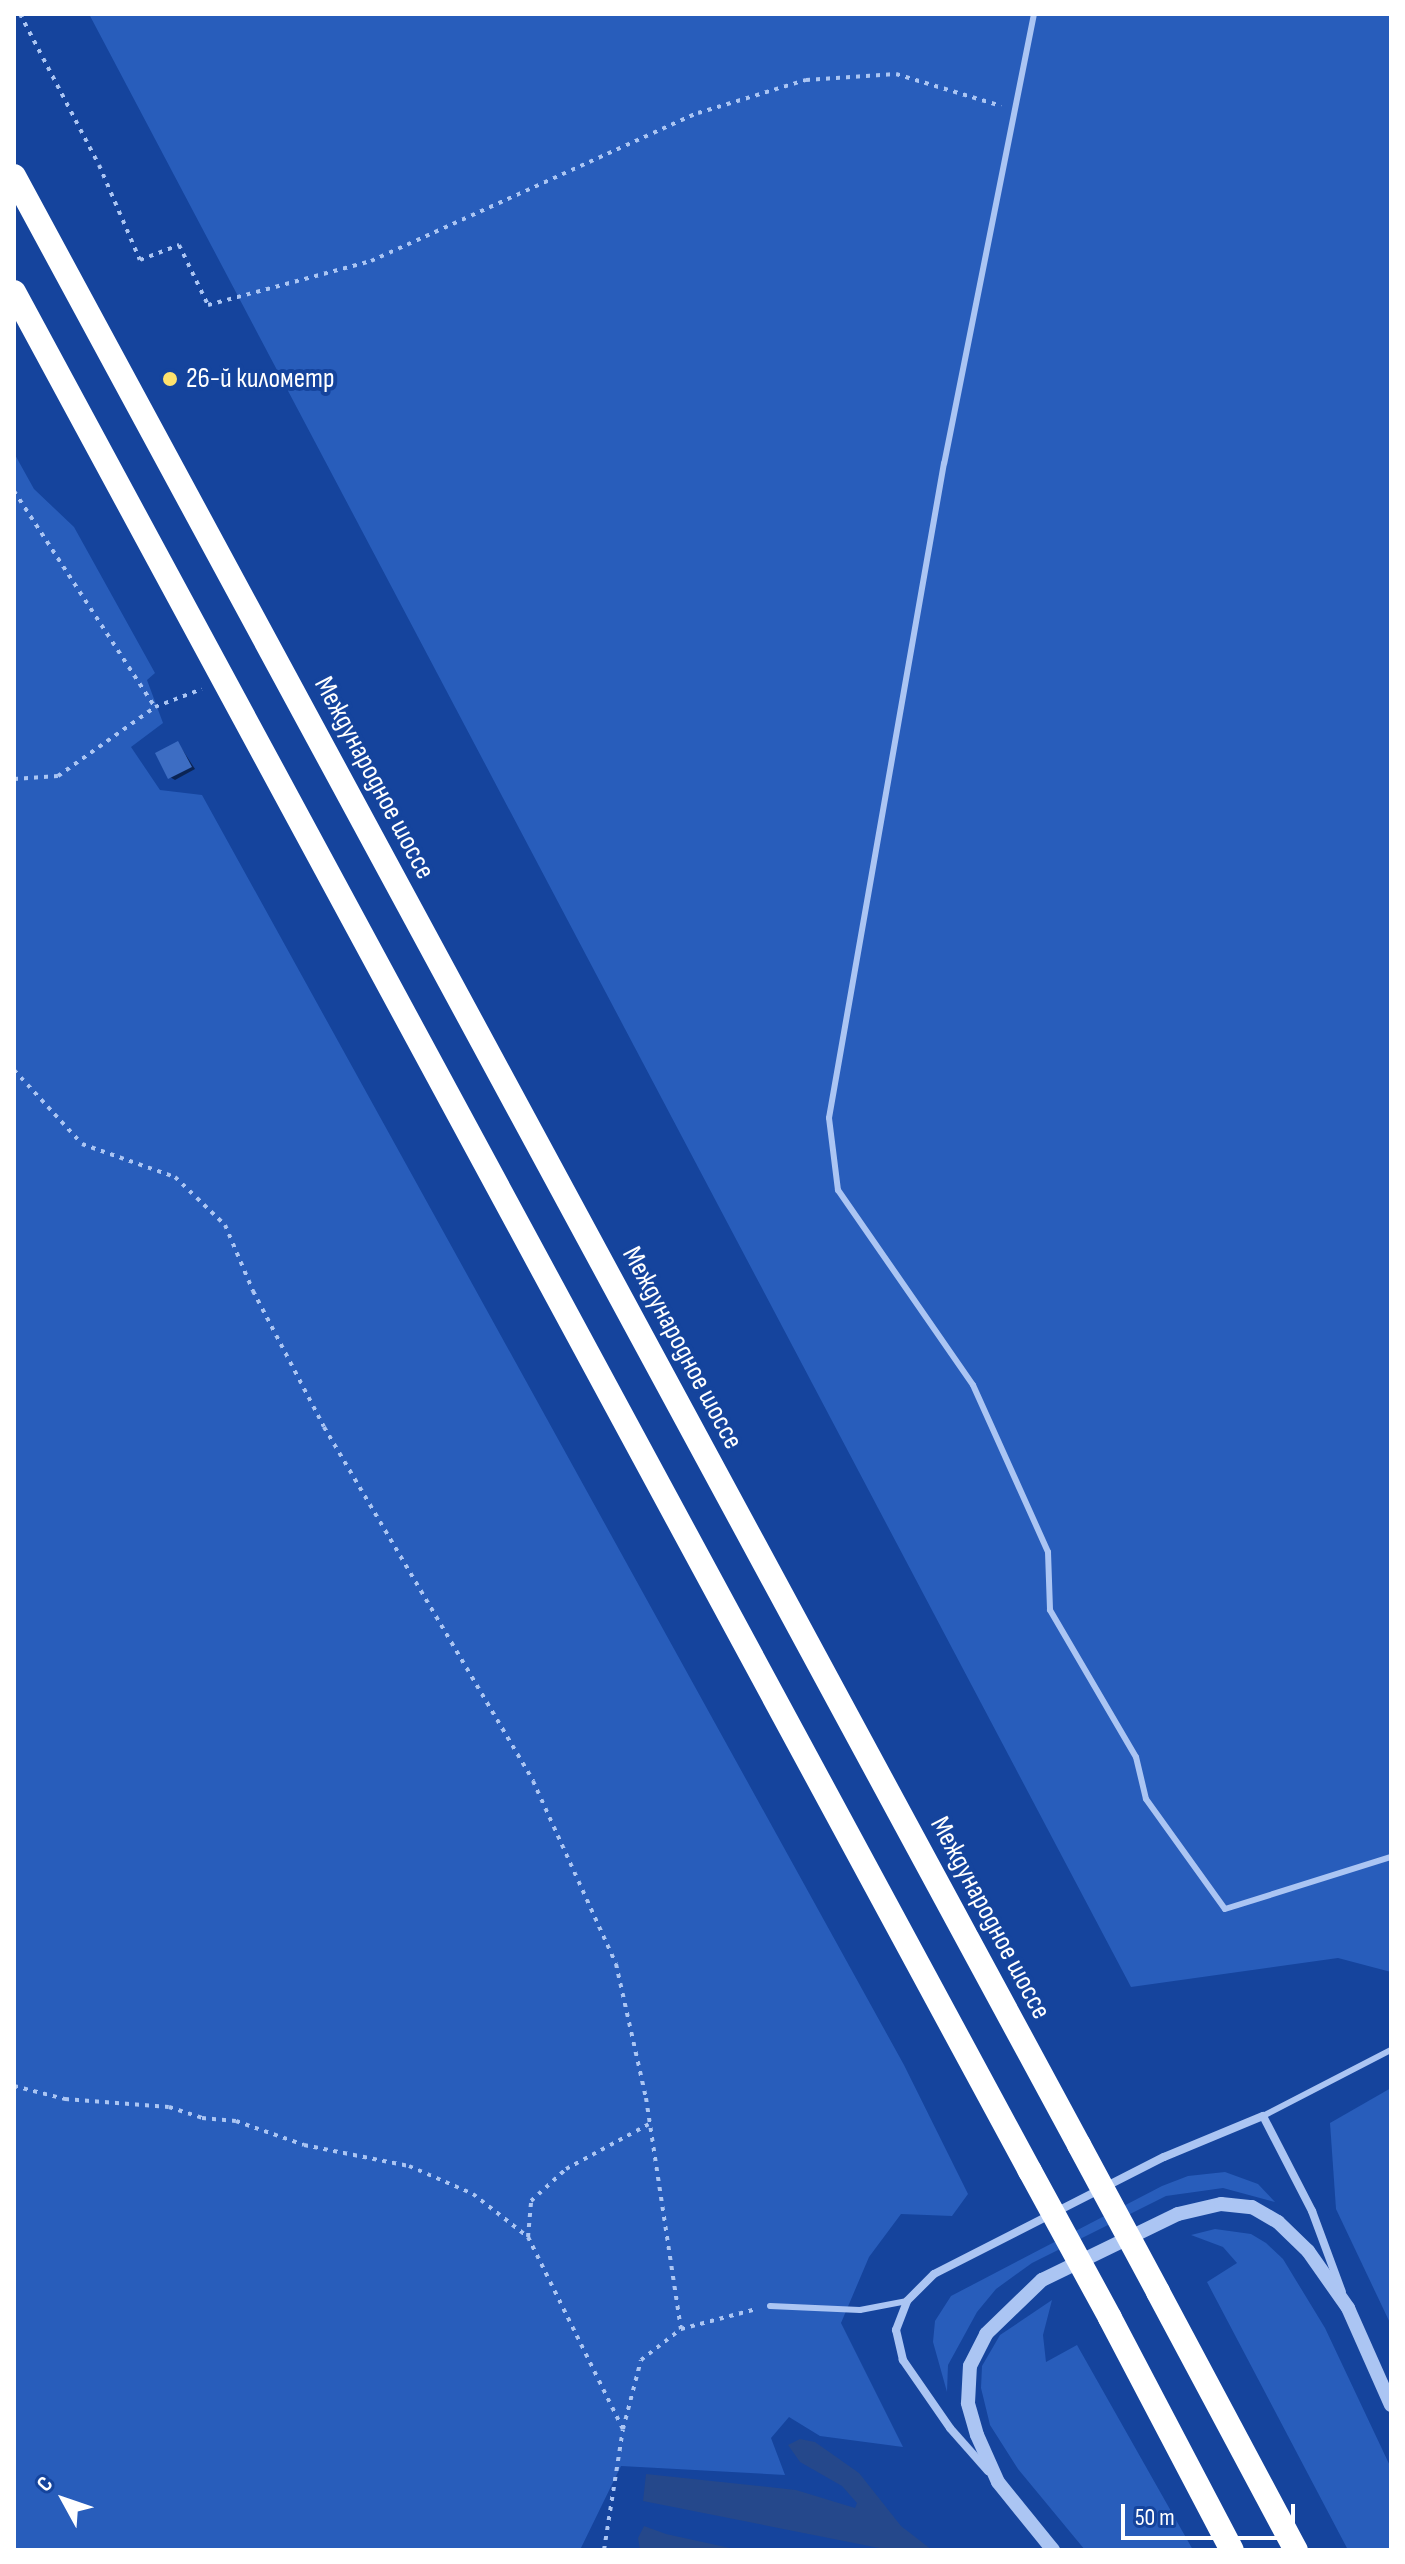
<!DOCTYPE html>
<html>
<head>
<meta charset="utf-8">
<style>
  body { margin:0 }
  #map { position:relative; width:1405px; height:2564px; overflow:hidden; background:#15449d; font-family:"Sofia Sans Condensed",sans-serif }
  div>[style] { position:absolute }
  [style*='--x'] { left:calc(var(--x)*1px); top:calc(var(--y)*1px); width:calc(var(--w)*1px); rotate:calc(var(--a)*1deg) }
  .green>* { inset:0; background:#285dbb }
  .water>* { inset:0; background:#25488b }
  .shadow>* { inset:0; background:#0007 }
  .building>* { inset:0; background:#3d6dc3 }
  .path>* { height:4px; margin-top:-2px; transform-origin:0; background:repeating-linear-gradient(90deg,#abc5f3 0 4px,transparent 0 10px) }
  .service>* { height:6px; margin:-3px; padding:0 3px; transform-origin:3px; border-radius:3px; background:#abc5f3 }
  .minor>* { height:8px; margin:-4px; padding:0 4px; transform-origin:4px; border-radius:4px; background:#abc5f3 }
  .tertiary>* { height:14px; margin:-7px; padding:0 7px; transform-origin:7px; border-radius:7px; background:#abc5f3 }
  .motorway>* { height:24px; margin:-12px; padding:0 12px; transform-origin:12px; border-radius:12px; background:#fff }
  .motorway-bridge>* { height:24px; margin:-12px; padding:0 12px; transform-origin:12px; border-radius:12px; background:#fff }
  .dots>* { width:22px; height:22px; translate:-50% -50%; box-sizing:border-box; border:4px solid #15449d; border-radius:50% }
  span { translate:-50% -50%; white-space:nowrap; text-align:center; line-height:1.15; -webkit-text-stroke:8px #15449d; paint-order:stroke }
  .poi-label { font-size:28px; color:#fff }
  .left { translate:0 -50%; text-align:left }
  .street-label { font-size:28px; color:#fff }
  .frame { position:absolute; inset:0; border:16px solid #fff; pointer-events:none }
  .north { position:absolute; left:24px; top:2460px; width:80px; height:80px; -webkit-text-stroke:6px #15449d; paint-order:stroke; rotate:310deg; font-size:22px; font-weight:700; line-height:32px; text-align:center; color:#fff }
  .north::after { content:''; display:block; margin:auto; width:28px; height:36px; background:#fff; clip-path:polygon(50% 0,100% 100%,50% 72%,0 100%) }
  .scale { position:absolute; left:1121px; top:2504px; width:174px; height:36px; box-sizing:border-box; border:4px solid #fff; border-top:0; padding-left:10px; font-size:24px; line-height:28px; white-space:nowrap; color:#fff; -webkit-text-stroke:6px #15449d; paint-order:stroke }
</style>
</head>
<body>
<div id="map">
  <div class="green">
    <i style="clip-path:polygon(89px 14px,1391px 14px,1391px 1972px,1338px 1958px,1131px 1987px)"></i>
    <i style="clip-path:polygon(14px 453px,34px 489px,74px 527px,155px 673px,147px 680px,163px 723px,131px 747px,160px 790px,202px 795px,904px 2065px,968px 2194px,952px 2216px,901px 2214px,869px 2257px,841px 2323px,903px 2447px,820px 2436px,789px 2417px,771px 2438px,785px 2475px,621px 2466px,580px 2550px,14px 2550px)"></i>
    <i style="clip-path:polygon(1391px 2088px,1391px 2325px,1336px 2209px,1330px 2123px)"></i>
    <i style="clip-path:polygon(1225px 2172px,1258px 2184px,1275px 2202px,1223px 2188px,1166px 2196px,1032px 2263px,996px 2289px,977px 2312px,948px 2365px,947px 2392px,933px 2342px,935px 2321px,951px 2296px,1162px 2186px,1188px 2176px)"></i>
    <i style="clip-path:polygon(1215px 2229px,1251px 2234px,1266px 2243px,1283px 2259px,1325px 2328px,1391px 2468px,1391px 2550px,1348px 2550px,1207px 2282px,1237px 2263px,1223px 2247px,1191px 2235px)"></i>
    <i style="clip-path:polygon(1052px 2300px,1043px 2335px,1046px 2362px,1077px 2345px,1193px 2550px,1085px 2550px,1018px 2469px,990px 2425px,981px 2388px,982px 2366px,1000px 2335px)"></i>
  </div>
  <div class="water">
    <i style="clip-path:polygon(800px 2439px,815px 2442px,859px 2473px,901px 2526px,932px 2550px,889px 2550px,643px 2501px,646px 2474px,796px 2490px,855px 2508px,857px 2503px,842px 2486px,800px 2462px,788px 2445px)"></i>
    <i style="clip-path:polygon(644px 2526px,666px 2534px,739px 2550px,640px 2550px,638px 2538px)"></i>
  </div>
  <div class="shadow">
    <i style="clip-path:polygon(178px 743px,195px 769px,175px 780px,170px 777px)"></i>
  </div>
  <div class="building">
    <i style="clip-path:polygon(178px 741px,192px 767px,168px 779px,155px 753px)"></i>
  </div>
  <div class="path">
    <i style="--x:20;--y:14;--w:170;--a:62.4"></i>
    <i style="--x:99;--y:165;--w:103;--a:66.7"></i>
    <i style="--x:140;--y:260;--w:42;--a:-21"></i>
    <i style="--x:179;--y:245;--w:67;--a:64.2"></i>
    <i style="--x:208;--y:305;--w:169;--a:-15.1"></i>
    <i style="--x:371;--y:261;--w:359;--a:-24.4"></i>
    <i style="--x:698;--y:113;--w:113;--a:-17"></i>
    <i style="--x:806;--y:80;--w:90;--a:-3.8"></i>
    <i style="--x:896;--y:74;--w:110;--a:16.9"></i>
    <i style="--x:14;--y:491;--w:258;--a:56.9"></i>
    <i style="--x:14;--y:779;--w:44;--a:-3.9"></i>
    <i style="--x:58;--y:776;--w:119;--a:-35.4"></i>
    <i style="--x:155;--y:707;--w:50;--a:-21"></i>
    <i style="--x:14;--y:1070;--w:100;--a:47.4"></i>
    <i style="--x:82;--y:1144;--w:99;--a:19.5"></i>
    <i style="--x:175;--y:1177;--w:69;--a:43.8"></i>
    <i style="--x:225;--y:1225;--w:72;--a:67"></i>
    <i style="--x:253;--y:1291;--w:153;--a:62.4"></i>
    <i style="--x:324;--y:1427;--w:411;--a:59.4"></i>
    <i style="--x:533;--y:1781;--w:201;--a:65.6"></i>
    <i style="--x:616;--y:1964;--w:137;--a:77.4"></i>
    <i style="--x:646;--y:2098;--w:234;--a:81.4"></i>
    <i style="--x:14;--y:2086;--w:53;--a:14.3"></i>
    <i style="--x:65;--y:2099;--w:104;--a:4.4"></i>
    <i style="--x:169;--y:2107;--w:35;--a:18"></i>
    <i style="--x:202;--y:2118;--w:34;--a:5"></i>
    <i style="--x:236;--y:2121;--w:72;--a:19.4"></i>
    <i style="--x:304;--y:2145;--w:107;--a:11.3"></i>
    <i style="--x:409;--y:2166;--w:70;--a:23.6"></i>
    <i style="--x:473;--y:2194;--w:70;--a:38"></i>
    <i style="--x:528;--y:2237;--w:214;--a:63.7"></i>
    <i style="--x:528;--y:2237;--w:36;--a:-85"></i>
    <i style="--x:531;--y:2201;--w:47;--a:-42.4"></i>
    <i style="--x:566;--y:2169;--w:94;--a:-28.5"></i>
    <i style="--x:604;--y:2550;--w:122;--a:-81.1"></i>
    <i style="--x:623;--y:2429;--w:71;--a:-75.4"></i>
    <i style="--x:641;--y:2360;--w:51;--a:-37.8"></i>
    <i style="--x:681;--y:2329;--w:78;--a:-14.9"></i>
  </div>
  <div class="service">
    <i style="--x:1034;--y:14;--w:458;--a:101.3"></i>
    <i style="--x:944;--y:463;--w:665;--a:99.96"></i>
    <i style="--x:829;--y:1118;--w:73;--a:82.9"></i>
    <i style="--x:838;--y:1190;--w:237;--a:55.3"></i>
    <i style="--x:973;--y:1385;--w:183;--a:65.8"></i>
    <i style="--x:1048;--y:1552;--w:58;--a:88"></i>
    <i style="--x:1050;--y:1610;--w:170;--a:59.7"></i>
    <i style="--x:1136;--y:1757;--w:43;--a:76.6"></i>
    <i style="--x:1146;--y:1799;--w:135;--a:54.3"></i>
    <i style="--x:1225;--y:1909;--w:174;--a:-17.4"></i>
    <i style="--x:1263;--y:2116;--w:144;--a:-27.3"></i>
    <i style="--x:770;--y:2306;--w:90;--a:2.5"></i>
    <i style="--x:860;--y:2310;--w:48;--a:-10.8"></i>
  </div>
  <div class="minor">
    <i style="--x:988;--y:2471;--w:57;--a:-131.5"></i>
    <i style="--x:950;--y:2428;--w:83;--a:-124.7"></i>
    <i style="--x:903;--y:2360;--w:31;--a:-103"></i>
    <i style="--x:896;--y:2330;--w:31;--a:-69"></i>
    <i style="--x:907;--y:2301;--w:38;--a:-45"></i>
    <i style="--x:934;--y:2274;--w:258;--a:-27"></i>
    <i style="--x:1164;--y:2157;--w:107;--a:-22.5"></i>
    <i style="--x:1263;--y:2116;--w:107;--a:62.7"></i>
    <i style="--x:1312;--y:2211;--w:86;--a:69.7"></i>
  </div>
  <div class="tertiary">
    <i style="--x:1053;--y:2550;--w:87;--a:-129"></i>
    <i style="--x:998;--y:2482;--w:51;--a:-114.1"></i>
    <i style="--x:977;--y:2435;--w:33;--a:-106"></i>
    <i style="--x:968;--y:2403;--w:37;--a:-87"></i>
    <i style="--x:970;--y:2366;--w:36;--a:-63"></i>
    <i style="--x:986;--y:2334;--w:78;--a:-44"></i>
    <i style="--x:1042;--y:2280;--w:151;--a:-25.9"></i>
    <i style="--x:1178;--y:2214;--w:44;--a:-13.1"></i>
    <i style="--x:1221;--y:2204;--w:31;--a:6"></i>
    <i style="--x:1252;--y:2207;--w:30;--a:30"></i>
    <i style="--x:1278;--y:2222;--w:42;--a:44"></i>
    <i style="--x:1308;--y:2251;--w:70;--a:54.9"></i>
    <i style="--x:1348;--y:2308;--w:106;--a:66.1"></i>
  </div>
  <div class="motorway">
    <i style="--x:14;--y:176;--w:2239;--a:61.59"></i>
    <i style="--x:14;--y:292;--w:2136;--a:61.6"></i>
    <i style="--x:1158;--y:2292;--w:293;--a:61.9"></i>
    <i style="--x:1110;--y:2318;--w:262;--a:62.3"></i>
  </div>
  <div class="motorway-bridge">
    <i style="--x:1079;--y:2145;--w:167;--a:61.7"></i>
    <i style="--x:1030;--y:2171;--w:167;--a:61.4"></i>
  </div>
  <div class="dots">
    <i style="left:170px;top:379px;background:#ffe26d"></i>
  </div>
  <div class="poi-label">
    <span class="left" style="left:186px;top:379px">26-й километр</span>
  </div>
  <div class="street-label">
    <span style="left:374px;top:778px;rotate:62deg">Международное шоссе</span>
    <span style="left:682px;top:1348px;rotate:62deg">Международное шоссе</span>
    <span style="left:990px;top:1918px;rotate:62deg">Международное шоссе</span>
  </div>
  <div class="frame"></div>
  <div class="north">С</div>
  <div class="scale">50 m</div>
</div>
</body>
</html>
